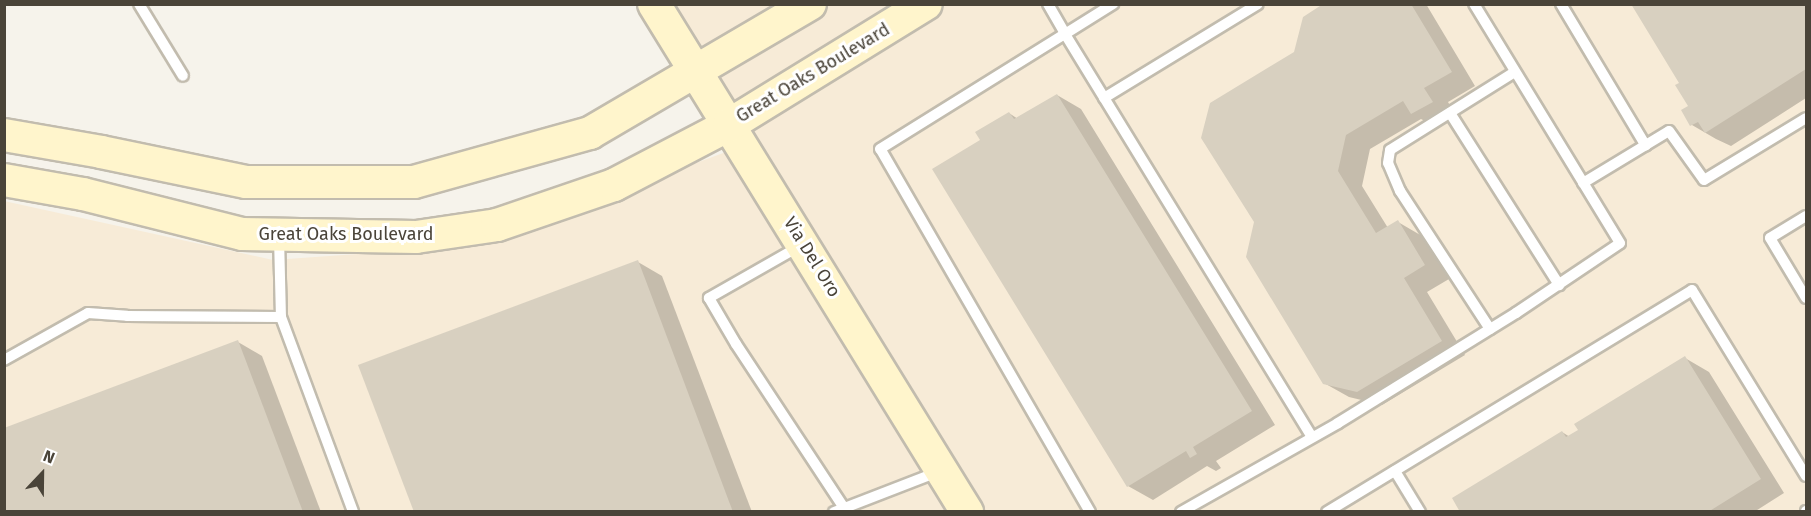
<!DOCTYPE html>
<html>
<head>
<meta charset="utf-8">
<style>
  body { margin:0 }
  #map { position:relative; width:1811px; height:516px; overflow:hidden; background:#f6f3eb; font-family:"Fira Sans",sans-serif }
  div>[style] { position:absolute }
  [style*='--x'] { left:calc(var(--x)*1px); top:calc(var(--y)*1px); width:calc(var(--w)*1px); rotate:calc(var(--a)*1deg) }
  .commercial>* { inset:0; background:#f7ebd7 }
  .shadow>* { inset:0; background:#0003 }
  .building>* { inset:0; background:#d8d0c0 }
  .roads { filter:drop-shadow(2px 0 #c2bcae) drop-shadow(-2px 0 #c2bcae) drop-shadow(0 2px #c2bcae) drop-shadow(0 -2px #c2bcae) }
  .lane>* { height:10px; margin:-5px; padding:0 5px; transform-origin:5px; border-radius:5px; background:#fff }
  .secondary>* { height:32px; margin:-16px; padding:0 16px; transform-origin:16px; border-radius:16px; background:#fff5cc }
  span { translate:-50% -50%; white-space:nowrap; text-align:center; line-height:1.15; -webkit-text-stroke:6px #fff; paint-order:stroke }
  .street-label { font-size:18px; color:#4a4439 }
  .frame { position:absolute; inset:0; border:6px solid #4a4439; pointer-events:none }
  .north { position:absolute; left:12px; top:444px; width:60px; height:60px; -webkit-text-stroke:4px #fff; paint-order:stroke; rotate:22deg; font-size:16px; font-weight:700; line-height:24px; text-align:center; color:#4a4439 }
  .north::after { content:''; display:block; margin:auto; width:21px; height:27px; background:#4a4439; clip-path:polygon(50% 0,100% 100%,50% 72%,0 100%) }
</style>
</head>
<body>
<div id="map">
  <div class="commercial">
    <i style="clip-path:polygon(653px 5px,1806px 5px,1806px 511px,5px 511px,4px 201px,273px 260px,470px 246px,726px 152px,715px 114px)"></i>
  </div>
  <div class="shadow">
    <i style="clip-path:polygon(1326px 4px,1426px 4px,1475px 86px,1448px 102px,1456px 116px,1436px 127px,1421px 119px,1370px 149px,1362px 186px,1388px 228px,1398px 222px,1422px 236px,1449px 279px,1427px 292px,1465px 355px,1382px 405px,1349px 397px,1324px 383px,1296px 53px)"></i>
    <i style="clip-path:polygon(1633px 4px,1806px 4px,1806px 98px,1731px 146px,1716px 139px,1692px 125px,1691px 106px,1681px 83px)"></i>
    <i style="clip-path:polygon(1057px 95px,1081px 109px,1275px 425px,1216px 461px,1221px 468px,1216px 471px,1207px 466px,1153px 500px,1128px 486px,982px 141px,1009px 113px,1018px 119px)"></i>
    <i style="clip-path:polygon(638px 262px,662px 276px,752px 512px,415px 512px)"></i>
    <i style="clip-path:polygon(238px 342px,262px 356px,321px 512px,4px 512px)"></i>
    <i style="clip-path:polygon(1685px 358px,1709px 372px,1784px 493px,1754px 512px,1461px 512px,1562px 432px,1570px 437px)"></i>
  </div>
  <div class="building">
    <i style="clip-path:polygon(1323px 4px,1411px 4px,1452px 72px,1424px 88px,1433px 102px,1411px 114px,1403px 101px,1346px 135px,1338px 171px,1376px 233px,1398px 220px,1425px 265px,1404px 278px,1442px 341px,1357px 392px,1323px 384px,1246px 257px,1254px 222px,1201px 138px,1210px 103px,1294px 52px,1303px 17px)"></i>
    <i style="clip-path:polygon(1631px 4px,1806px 4px,1806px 69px,1705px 133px,1698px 122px,1690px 126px,1681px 110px,1688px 106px,1675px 85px,1679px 83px)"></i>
    <i style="clip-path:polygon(1057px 94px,1252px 411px,1193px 447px,1197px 454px,1190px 458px,1186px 451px,1127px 487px,932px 169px,980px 140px,975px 132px,1009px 112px,1014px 119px)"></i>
    <i style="clip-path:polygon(638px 260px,733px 512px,414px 512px,358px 365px)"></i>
    <i style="clip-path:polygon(238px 340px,303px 512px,4px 512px,4px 428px)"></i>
    <i style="clip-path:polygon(1685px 356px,1761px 479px,1708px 512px,1460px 512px,1452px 498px,1562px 431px,1566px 437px,1578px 430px,1574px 424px)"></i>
  </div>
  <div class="roads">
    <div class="lane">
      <i style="--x:139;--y:4;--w:84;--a:58.6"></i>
      <i style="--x:1048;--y:4;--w:34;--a:60"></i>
      <i style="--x:1065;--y:34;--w:57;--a:-32"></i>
      <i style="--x:1561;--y:4;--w:165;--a:59.1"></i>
      <i style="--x:1104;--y:98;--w:180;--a:-31.4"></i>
      <i style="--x:1450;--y:113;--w:204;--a:57.6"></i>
      <i style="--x:1583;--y:183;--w:100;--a:-31.2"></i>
      <i style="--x:1669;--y:131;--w:60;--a:54.5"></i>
      <i style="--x:1704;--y:180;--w:119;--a:-31.3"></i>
      <i style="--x:1806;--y:216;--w:42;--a:148.6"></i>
      <i style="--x:1770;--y:238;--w:70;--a:59"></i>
      <i style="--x:279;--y:237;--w:80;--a:88.6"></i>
      <i style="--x:281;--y:317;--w:208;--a:69.7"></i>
      <i style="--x:800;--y:246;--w:105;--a:150.3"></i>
      <i style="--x:709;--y:298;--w:53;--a:59.6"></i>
      <i style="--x:736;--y:344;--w:196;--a:56.6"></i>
      <i style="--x:1490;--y:329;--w:165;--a:-123.1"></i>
      <i style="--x:1400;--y:191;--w:30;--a:-113"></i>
      <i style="--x:1388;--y:163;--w:13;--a:-81"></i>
      <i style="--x:1390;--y:150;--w:147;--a:-32"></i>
      <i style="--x:4;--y:360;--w:96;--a:-29.2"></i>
      <i style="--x:88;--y:313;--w:39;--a:4"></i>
      <i style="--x:127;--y:316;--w:154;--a:0.4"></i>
      <i style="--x:1395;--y:471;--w:48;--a:58.6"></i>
      <i style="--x:834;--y:512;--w:114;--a:-21.1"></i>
      <i style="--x:1090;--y:512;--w:419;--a:-120"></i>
      <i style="--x:880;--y:149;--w:218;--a:-31.9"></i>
      <i style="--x:1065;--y:34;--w:473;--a:58.5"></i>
      <i style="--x:1181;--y:512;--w:180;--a:-29.5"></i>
      <i style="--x:1338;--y:423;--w:209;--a:-31.7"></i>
      <i style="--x:1516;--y:313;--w:125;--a:-33.9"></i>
      <i style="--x:1620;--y:243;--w:280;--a:-121.4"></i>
      <i style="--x:1327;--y:512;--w:427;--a:-31.3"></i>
      <i style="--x:1692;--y:290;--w:218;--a:58.5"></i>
      <i style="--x:1806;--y:512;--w:1;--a:-90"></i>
    </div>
    <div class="secondary">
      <i style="--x:654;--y:4;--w:597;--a:58.36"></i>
      <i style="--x:4;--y:135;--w:98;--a:9.9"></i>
      <i style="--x:101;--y:152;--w:148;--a:11.7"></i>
      <i style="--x:246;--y:182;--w:168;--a:0"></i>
      <i style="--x:414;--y:182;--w:183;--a:-15.6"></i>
      <i style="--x:590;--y:133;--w:255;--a:-30.4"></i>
      <i style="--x:4;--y:180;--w:80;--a:10"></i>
      <i style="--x:83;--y:194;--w:164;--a:14.1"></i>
      <i style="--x:242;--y:234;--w:174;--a:1"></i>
      <i style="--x:416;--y:237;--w:82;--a:-8.4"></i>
      <i style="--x:497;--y:225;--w:124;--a:-18.9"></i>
      <i style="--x:614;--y:185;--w:130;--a:-27.6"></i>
      <i style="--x:729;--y:125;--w:231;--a:-31.6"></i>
    </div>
  </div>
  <div class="street-label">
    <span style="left:813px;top:73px;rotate:-31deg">Great Oaks Boulevard</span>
    <span style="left:346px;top:234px">Great Oaks Boulevard</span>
    <span style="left:812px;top:257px;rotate:58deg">Via Del Oro</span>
  </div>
  <div class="frame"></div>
  <div class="north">N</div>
</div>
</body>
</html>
